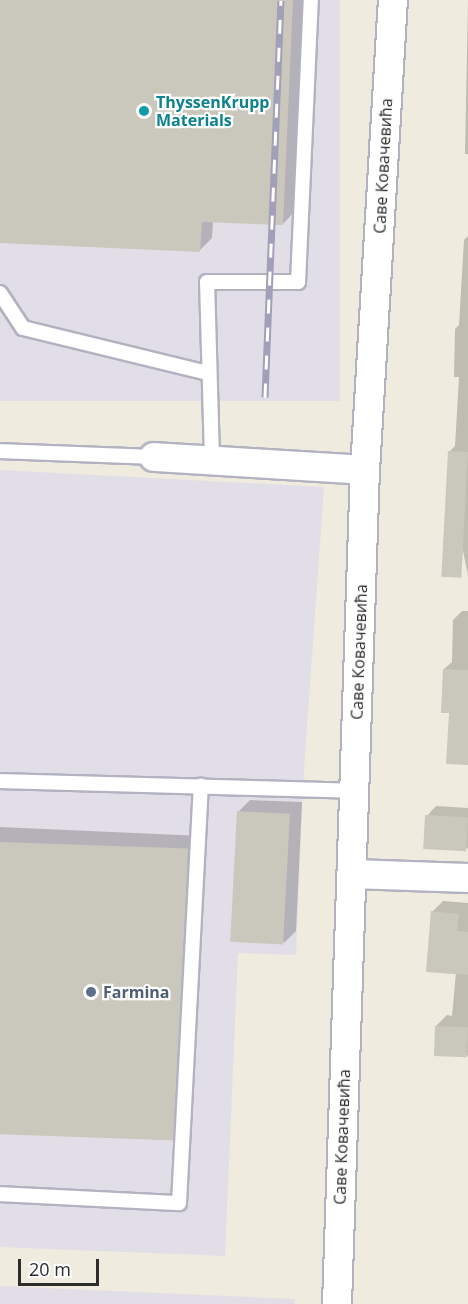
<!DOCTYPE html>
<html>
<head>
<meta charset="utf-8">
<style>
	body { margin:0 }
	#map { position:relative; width:468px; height:1304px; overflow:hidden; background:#efebde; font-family:"Open Sans",sans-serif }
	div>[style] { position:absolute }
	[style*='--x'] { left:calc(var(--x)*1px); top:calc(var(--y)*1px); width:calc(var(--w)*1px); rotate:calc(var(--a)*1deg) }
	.industrial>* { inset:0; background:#e2dee7; transform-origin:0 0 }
	.shadow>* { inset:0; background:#0003 }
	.building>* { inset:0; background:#cac7bd; transform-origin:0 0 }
	.roads { filter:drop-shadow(2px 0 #b2b2c1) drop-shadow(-2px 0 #b2b2c1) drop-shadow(0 2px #b2b2c1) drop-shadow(0 -2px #b2b2c1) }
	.service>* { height:14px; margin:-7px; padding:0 7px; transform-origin:7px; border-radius:7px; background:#fff }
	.minor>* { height:28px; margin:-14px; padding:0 14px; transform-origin:14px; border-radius:14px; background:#fff }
	.rail>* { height:7px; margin-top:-3.5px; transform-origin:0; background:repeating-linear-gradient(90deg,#fff 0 14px,#a1a0b8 0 28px); box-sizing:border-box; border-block:2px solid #a1a0b8 }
	.dots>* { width:16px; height:16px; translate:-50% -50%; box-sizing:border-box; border:3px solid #fff; border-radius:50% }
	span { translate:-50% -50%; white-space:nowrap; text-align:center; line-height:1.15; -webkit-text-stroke:4.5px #fff; paint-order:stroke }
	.culture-label { font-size:16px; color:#0d838f; font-weight:700 }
	.left { translate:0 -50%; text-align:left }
	.street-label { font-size:16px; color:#2c2c2c }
	.service-label { font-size:16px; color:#4e5e75; font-weight:700 }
	.scale { position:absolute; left:18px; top:1259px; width:81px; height:27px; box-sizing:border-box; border:3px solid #2c2c2c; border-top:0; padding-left:8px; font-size:18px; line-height:21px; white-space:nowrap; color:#2c2c2c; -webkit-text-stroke:4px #fff; paint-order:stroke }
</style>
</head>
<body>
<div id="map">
	<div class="industrial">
		<div style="left:0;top:0;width:340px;height:401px"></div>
		<div style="clip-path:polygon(0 470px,324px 487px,304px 768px,296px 955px,238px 953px,225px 1256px,0 1247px)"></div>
		<div style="clip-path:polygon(0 1286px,295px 1299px,295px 1304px,0 1304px)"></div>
	</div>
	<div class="shadow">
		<div style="clip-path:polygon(0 0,304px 0,295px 211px,283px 224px,213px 221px,212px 238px,200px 250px,0 242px)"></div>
		<div style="clip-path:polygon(468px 0,468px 154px,465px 154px)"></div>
		<div style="clip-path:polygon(468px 236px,468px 576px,451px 490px,447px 490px,450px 451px,455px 446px,459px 377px,454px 377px,455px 329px,459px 325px,464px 240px)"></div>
		<div style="clip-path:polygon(462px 611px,468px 611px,468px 764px,450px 712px,444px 669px,452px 662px,453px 620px)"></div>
		<div style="clip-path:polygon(250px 800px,302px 802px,296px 931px,284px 943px,238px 812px)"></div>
		<div style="clip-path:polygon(436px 806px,468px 808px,468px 849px,427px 816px)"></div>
		<div style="clip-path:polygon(0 827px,202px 836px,187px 1126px,173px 1140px,0 1133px)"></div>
		<div style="clip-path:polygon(443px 901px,468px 903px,468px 1056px,436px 1026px,447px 1015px,452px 1016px,456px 972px,432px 912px)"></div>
	</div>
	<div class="building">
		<div style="clip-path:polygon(0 0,293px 0,283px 225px,202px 222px,200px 252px,0 243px)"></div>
		<div style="left:448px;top:451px;width:20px;height:126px;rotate:3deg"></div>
		<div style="clip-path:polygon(443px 669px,468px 670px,468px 765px,446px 764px,449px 713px,441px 713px)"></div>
		<div style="left:237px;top:811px;width:53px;height:131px;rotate:3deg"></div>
		<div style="left:425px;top:815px;width:43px;height:34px;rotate:3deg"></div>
		<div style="left:0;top:842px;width:188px;height:292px;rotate:2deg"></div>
		<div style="clip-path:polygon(431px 911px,459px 914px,457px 931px,468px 932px,468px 975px,426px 972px)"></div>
		<div style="left:435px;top:1026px;width:33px;height:30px;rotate:2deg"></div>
	</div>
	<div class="roads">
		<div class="service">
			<div style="--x:0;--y:293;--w:42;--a:56.7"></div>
			<div style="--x:23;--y:328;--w:189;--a:13.7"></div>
			<div style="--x:0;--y:451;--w:154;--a:2.2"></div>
			<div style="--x:212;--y:459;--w:177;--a:-91.6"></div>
			<div style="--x:207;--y:282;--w:91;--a:0"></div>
			<div style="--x:298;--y:282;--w:282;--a:-87.4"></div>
			<div style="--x:0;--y:781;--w:355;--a:1.6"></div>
			<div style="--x:0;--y:1194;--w:179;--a:2.9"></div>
			<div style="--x:179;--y:1203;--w:418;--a:-87"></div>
		</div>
		<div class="minor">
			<div style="--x:154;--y:457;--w:211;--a:3.5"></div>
			<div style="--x:352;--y:874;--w:116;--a:2"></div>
			<div style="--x:337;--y:1304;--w:834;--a:-88.08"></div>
			<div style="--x:365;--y:470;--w:471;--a:-86.6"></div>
		</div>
	</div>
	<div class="rail">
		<div style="--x:265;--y:397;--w:397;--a:-87.7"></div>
	</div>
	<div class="dots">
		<div style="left:144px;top:111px;background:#0f9aa8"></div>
		<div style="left:91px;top:992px;background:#5c6f8a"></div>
	</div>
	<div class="culture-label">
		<span class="left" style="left:156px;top:111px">ThyssenKrupp<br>Materials</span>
	</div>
	<div class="street-label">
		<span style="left:383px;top:166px;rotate:-87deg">Саве Ковачевића</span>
		<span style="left:359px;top:652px;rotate:-88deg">Саве Ковачевића</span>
		<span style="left:342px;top:1137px;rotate:-88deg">Саве Ковачевића</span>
	</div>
	<div class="service-label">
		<span class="left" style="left:103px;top:992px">Farmina</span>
	</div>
	<div class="scale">20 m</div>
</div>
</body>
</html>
